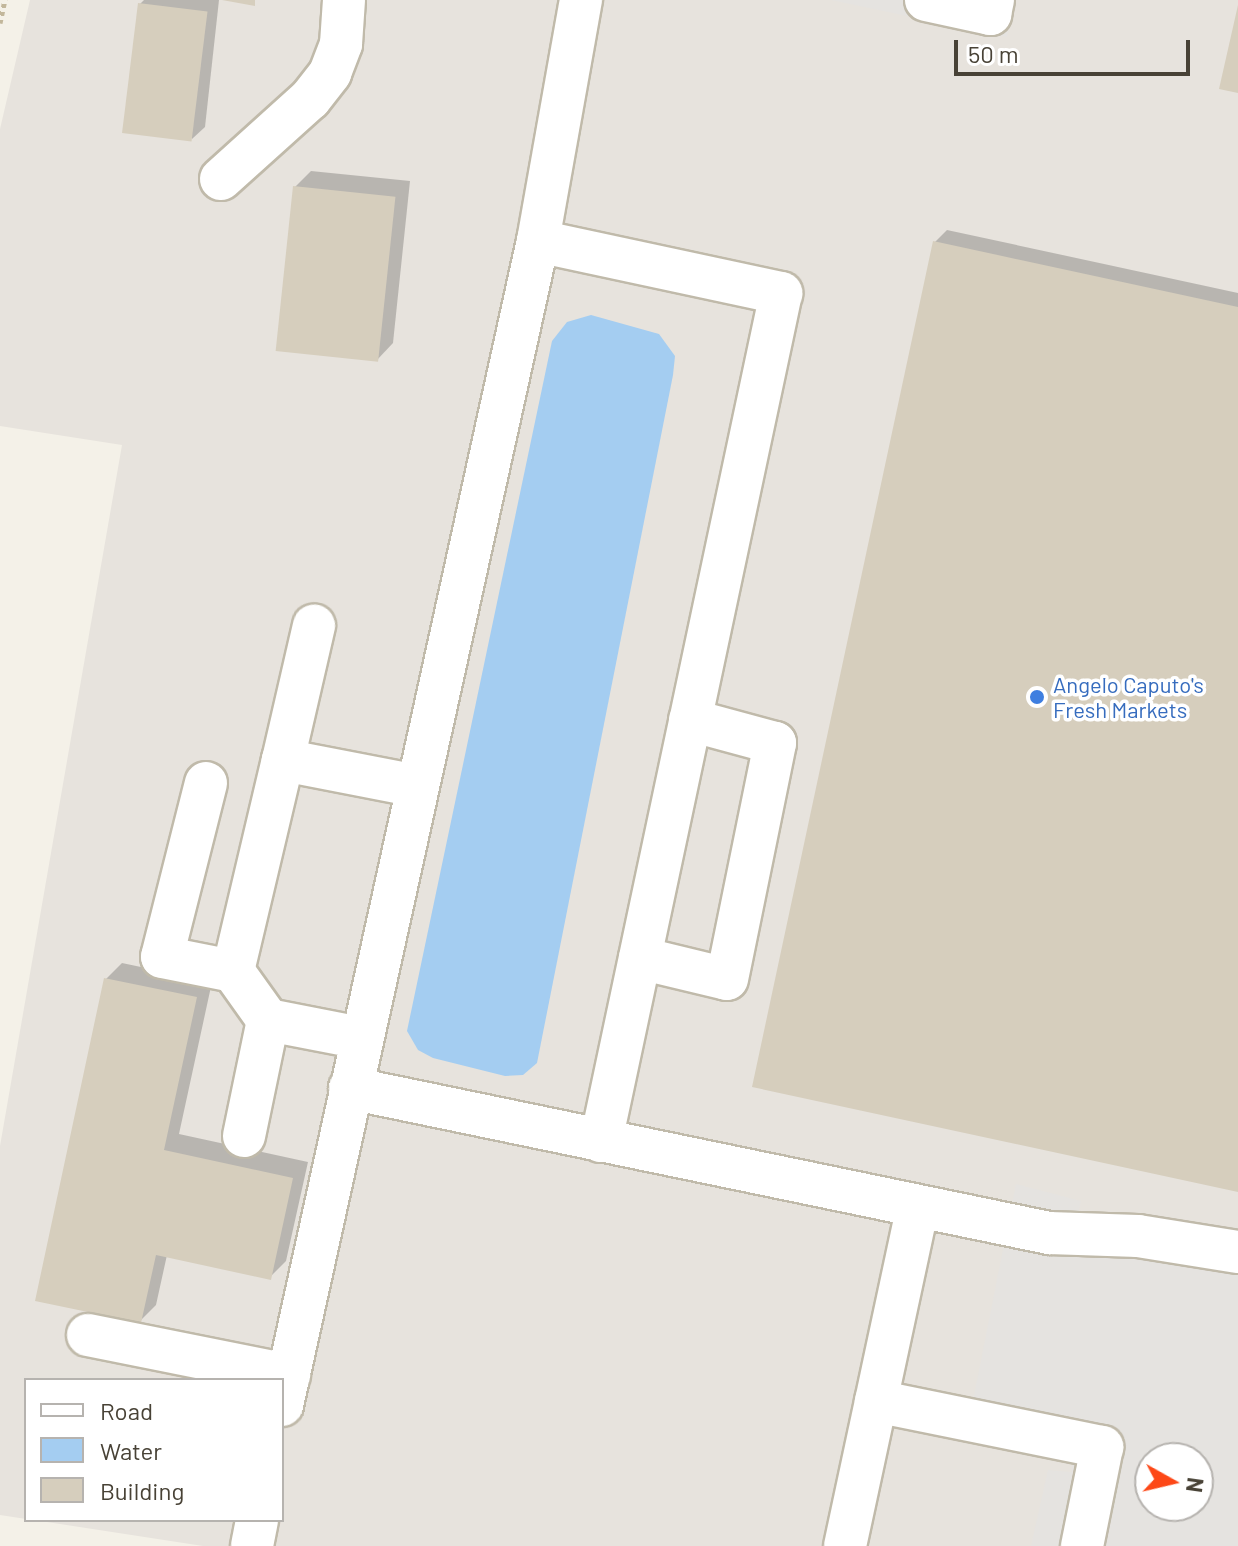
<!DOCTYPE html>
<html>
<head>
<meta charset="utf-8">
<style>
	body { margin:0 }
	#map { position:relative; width:1238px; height:1546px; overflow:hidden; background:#f4f1e8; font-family:Barlow,sans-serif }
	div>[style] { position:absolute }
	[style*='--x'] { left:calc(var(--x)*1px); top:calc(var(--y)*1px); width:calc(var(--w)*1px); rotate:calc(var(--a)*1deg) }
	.industrial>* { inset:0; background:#e7e3dd }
	.parking>* { inset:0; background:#e5e3e0 }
	.water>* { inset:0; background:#a4cdf1 }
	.shadow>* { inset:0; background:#0003 }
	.building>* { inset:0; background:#d6cebd; transform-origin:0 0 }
	.path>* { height:5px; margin-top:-2.5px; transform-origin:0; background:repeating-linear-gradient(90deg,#c2b79b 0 4px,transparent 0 8px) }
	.roads { filter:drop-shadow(2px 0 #c0baaa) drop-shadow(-2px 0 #c0baaa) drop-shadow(0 2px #c0baaa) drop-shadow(0 -2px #c0baaa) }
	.minor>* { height:42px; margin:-21px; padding:0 21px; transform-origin:21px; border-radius:21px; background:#fff }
	.dots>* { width:22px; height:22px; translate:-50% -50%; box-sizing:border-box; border:4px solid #fff; border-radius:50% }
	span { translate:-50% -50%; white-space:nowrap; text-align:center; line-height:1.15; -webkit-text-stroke:7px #fff; paint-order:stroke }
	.shop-label { font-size:22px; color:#366cbe }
	.left { translate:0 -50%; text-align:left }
	.legend { position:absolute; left:24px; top:1378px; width:260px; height:144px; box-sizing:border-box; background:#fff; border:2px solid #b6b3af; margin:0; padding:10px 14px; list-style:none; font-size:24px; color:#484236 }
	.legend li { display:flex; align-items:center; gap:16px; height:40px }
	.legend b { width:40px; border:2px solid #b6b3af }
	.north { position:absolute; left:1134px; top:1442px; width:80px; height:80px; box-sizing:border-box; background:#fff; border:2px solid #b6b3af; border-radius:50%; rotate:98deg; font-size:22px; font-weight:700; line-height:32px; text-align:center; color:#484236 }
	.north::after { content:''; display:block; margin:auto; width:28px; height:36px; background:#fd4817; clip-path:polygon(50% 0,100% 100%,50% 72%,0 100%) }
	.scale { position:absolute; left:954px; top:40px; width:236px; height:36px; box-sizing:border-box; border:4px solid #484236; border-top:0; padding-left:10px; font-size:24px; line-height:28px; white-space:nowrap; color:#484236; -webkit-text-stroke:6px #fff; paint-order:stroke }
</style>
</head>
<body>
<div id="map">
	<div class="industrial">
		<div style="clip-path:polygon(evenodd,30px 0,1238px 0,1238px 1546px,203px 1546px,34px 1520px,282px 1520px,282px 1380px,26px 1380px,26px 1519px,0 1515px,0 1146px,122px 445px,0 426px,0 129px,30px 0,1150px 1458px,1198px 1458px,1198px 1506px,1150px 1506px,1150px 1458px)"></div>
	</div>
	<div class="parking">
		<div style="clip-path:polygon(831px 0,1014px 0,1007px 37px)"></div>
		<div style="clip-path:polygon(evenodd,1016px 1184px,1081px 1201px,1077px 1219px,1238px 1234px,1238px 1546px,1031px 1546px,1048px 1470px,1072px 1472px,1072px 1460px,966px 1436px,1016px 1184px,1150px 1458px,1198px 1458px,1198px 1506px,1150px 1506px,1150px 1458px)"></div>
	</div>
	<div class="water">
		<div style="clip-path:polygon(591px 315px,659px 334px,675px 356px,673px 375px,537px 1063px,523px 1075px,505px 1076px,433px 1058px,418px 1050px,407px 1031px,552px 341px,567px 322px)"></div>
	</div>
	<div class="shadow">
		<div style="clip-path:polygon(144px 0,219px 0,205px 127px,192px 139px,140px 4px)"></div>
		<div style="clip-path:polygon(311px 171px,410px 181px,393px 343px,377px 360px,295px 187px)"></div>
		<div style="clip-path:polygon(947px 230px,1238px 293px,1238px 1189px,935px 242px)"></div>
		<div style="clip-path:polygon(122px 963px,212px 982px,179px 1134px,308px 1162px,286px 1261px,270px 1277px,167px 1255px,156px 1305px,140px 1321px,106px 979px)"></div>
	</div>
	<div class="building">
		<div style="clip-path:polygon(222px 0,255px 0,255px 6px)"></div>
		<div style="left:138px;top:3px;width:70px;height:131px;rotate:7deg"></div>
		<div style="clip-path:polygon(1238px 5px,1238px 93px,1219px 89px)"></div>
		<div style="left:293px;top:186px;width:103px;height:166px;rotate:6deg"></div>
		<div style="clip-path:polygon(933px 241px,1238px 307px,1238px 1192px,752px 1087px)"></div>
		<div style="clip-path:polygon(104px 978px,197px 997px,164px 1150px,293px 1178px,271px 1280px,156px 1255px,141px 1323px,35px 1301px)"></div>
	</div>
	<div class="path">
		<div style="--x:0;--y:23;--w:24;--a:-78"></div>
	</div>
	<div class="roads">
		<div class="minor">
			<div style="--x:926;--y:0;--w:66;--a:12.3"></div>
			<div style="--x:990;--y:14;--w:14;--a:-78"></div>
			<div style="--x:221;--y:179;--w:120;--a:-42"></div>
			<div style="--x:310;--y:99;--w:33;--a:-52"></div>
			<div style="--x:330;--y:73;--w:31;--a:-69"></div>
			<div style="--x:341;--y:44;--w:44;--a:-86.1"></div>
			<div style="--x:538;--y:241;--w:249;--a:12.1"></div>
			<div style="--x:781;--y:293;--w:867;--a:101.98"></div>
			<div style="--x:283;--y:760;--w:138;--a:-77"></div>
			<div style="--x:206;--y:783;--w:179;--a:104.2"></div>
			<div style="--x:162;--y:957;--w:72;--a:11.2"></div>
			<div style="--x:640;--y:958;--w:89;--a:13.6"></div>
			<div style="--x:727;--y:979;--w:241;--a:-78.5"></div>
			<div style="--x:775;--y:743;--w:88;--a:-164.9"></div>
			<div style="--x:361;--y:1038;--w:95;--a:-169"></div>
			<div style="--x:268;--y:1020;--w:60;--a:-125.5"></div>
			<div style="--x:233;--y:971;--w:217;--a:-76.7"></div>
			<div style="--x:283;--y:760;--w:136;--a:11"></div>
			<div style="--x:350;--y:1088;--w:714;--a:11.72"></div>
			<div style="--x:1049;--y:1233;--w:89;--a:1.9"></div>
			<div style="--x:1138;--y:1236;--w:101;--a:9.1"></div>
			<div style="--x:244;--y:1136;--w:118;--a:-78.3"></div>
			<div style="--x:88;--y:1335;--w:205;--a:11.3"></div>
			<div style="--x:876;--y:1401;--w:231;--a:11.5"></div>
			<div style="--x:1102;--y:1447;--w:101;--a:101.4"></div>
			<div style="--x:282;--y:1405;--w:1192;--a:-77.6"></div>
			<div style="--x:538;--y:241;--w:245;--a:-79.9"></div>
			<div style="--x:252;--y:1546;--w:26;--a:-79"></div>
			<div style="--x:845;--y:1546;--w:345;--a:-77.9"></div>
		</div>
	</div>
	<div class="dots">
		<div style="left:1037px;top:697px;background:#3f7fe0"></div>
	</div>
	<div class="shop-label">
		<span class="left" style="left:1053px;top:697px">Angelo Caputo's<br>Fresh Markets</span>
	</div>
	<ul class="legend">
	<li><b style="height:10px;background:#fff"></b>Road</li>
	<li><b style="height:22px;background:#a4cdf1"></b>Water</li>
	<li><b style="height:22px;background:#d6cebd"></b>Building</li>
	</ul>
	<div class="north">N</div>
	<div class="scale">50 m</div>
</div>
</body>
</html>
